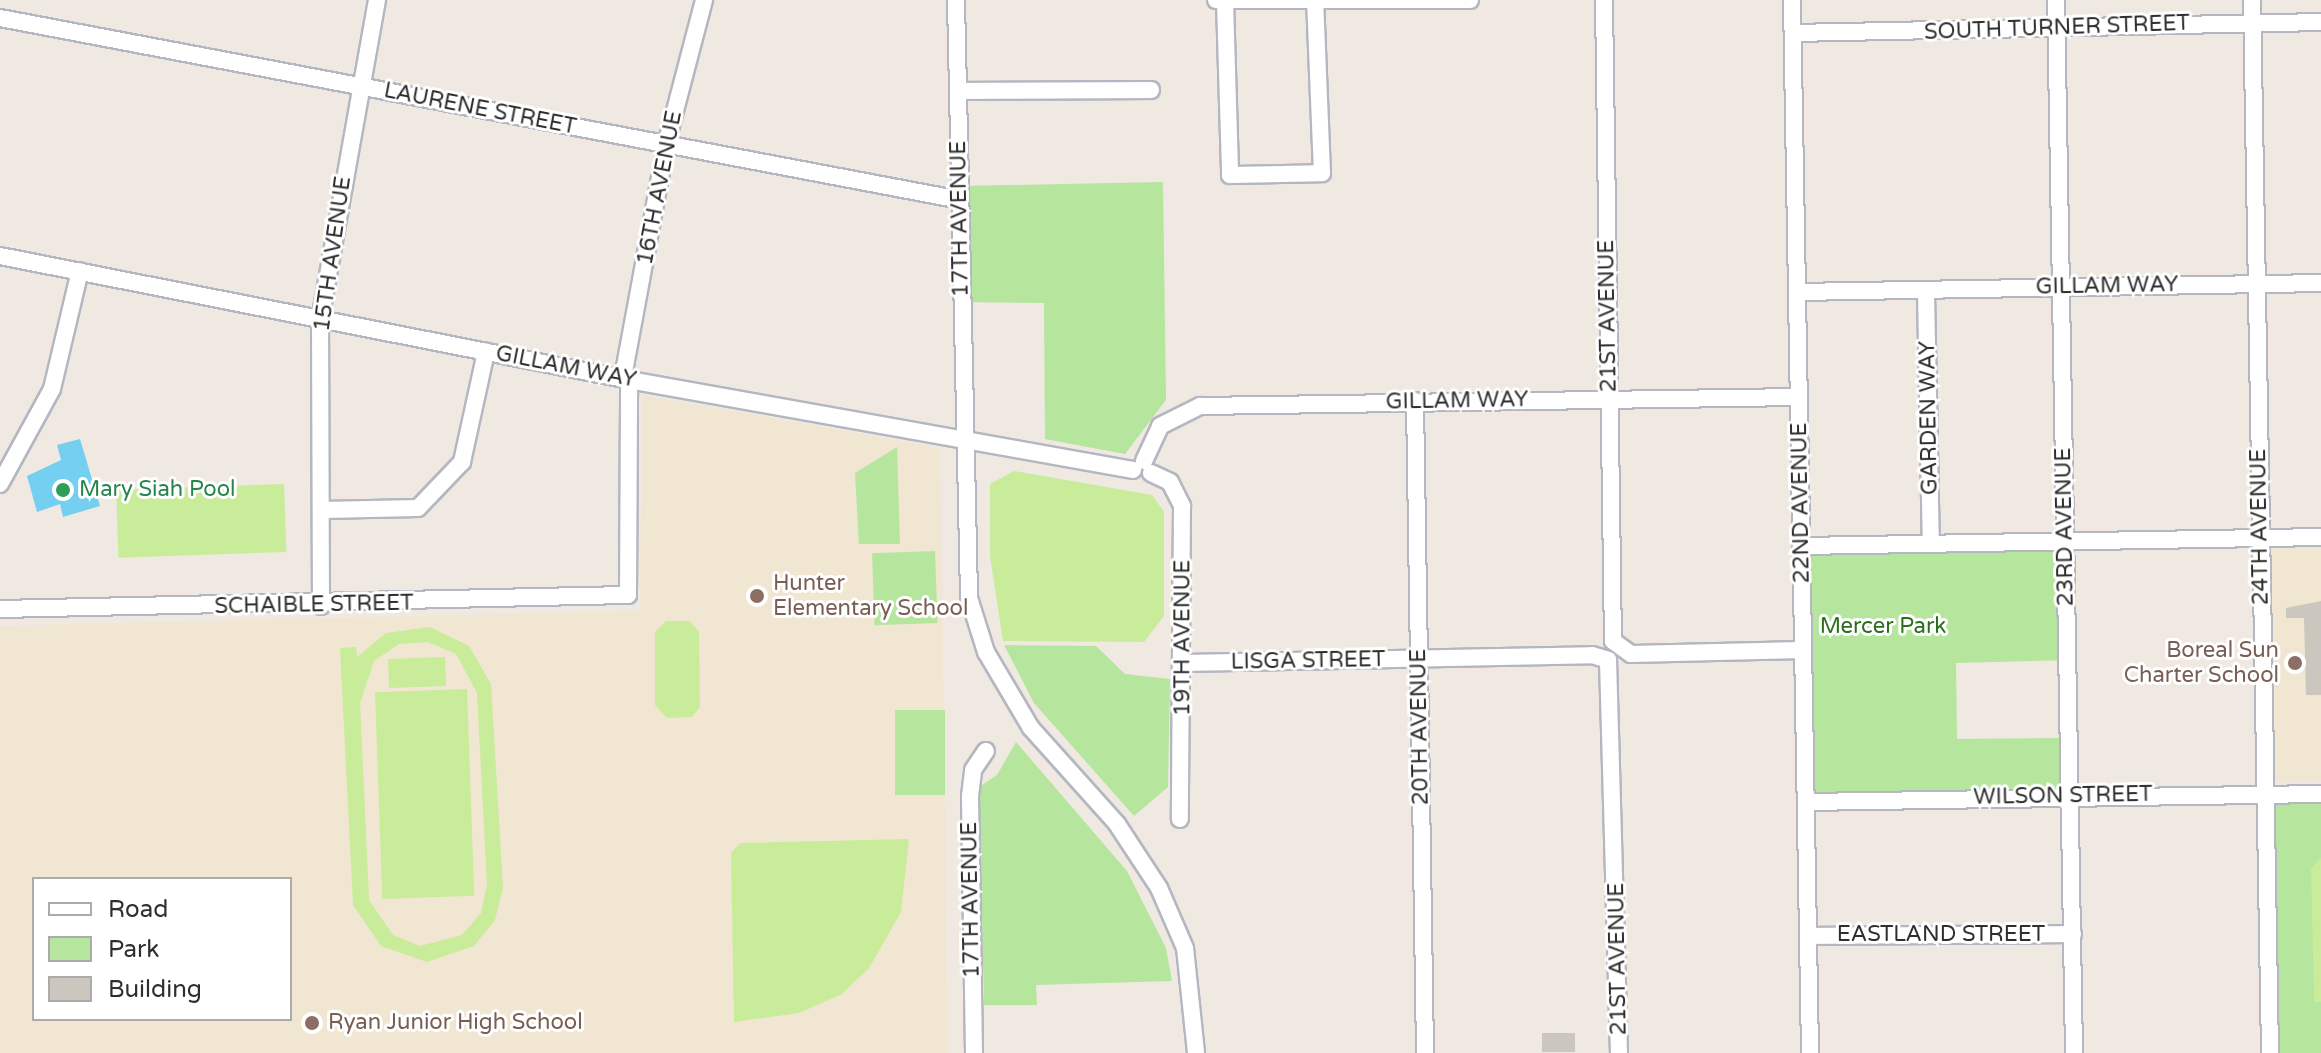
<!DOCTYPE html>
<html>
<head>
<meta charset="utf-8">
<style>
	body { margin:0 }
	#map { position:relative; width:2321px; height:1053px; overflow:hidden; background:#efe9e1; font-family:"Varela Round",sans-serif }
	div>[style] { position:absolute }
	[style*='--x'] { left:calc(var(--x)*1px); top:calc(var(--y)*1px); width:calc(var(--w)*1px); rotate:calc(var(--a)*1deg) }
	.education>* { inset:0; background:#f0e6d1; transform-origin:0 0 }
	.green>* { inset:0; background:#b6e59e; transform-origin:0 0 }
	.pitch>* { inset:0; background:#c9ec9a; transform-origin:0 0 }
	.water>* { inset:0; background:#75cff0 }
	.building>* { inset:0; background:#cbc7bf; transform-origin:0 0 }
	.roads { filter:drop-shadow(2px 0 #b4b7c1) drop-shadow(-2px 0 #b4b7c1) drop-shadow(0 2px #b4b7c1) drop-shadow(0 -2px #b4b7c1) }
	.minor>* { height:16px; margin:-8px; padding:0 8px; transform-origin:8px; border-radius:8px; background:#fff }
	.dots>* { width:22px; height:22px; translate:-50% -50%; box-sizing:border-box; border:4px solid #fff; border-radius:50% }
	span { translate:-50% -50%; white-space:nowrap; text-align:center; line-height:1.15; -webkit-text-stroke:6px #fff; paint-order:stroke }
	.street-label { font-size:22px; color:#2e2e2e }
	.leisure-label { font-size:22px; color:#27864d }
	.left { translate:0 -50%; text-align:left }
	.education-label { font-size:22px; color:#785e54 }
	.right { translate:-100% -50%; text-align:right }
	.park-label { font-size:22px; color:#2c6e1b }
	.legend { position:absolute; left:32px; top:877px; width:260px; height:144px; box-sizing:border-box; background:#fff; border:2px solid #ababab; margin:0; padding:10px 14px; list-style:none; font-size:24px; color:#2e2e2e }
	.legend li { display:flex; align-items:center; gap:16px; height:40px }
	.legend b { width:40px; border:2px solid #ababab }
</style>
</head>
<body>
<div id="map">
	<div class="education">
		<div style="clip-path:polygon(evenodd,642px 395px,940px 448px,948px 1053px,0 1053px,0 626px,640px 611px,642px 395px,34px 879px,290px 879px,290px 1019px,34px 1019px,34px 879px)"></div>
		<div style="left:2321px;top:544px;width:237px;height:53px;rotate:90deg"></div>
	</div>
	<div class="green">
		<div style="clip-path:polygon(1163px 182px,1166px 400px,1125px 454px,1045px 439px,1044px 303px,961px 302px,960px 186px)"></div>
		<div style="clip-path:polygon(897px 447px,900px 544px,859px 544px,855px 473px)"></div>
		<div style="clip-path:polygon(2065px 541px,2068px 660px,1956px 663px,1957px 739px,2069px 738px,2069px 795px,1806px 802px,1802px 546px)"></div>
		<div style="left:935px;top:551px;width:72px;height:63px;rotate:88deg"></div>
		<div style="clip-path:polygon(1004px 645px,1096px 646px,1125px 674px,1170px 679px,1168px 787px,1134px 816px,1034px 703px)"></div>
		<div style="left:895px;top:710px;width:50px;height:85px"></div>
		<div style="clip-path:polygon(1016px 742px,1127px 871px,1166px 948px,1172px 981px,1036px 985px,1037px 1005px,984px 1005px,979px 787px,997px 775px)"></div>
		<div style="left:2321px;top:794px;width:259px;height:56px;rotate:90deg"></div>
	</div>
	<div class="pitch">
		<div style="clip-path:polygon(1014px 471px,1152px 495px,1164px 512px,1164px 616px,1144px 642px,1003px 641px,990px 556px,990px 484px)"></div>
		<div style="left:284px;top:484px;width:68px;height:168px;rotate:88deg"></div>
		<div style="clip-path:polygon(666px 621px,690px 621px,699px 632px,700px 707px,692px 717px,667px 718px,655px 705px,655px 632px)"></div>
		<div style="clip-path:polygon(evenodd,430px 627px,469px 646px,491px 684px,503px 888px,495px 920px,474px 946px,427px 962px,381px 946px,353px 905px,340px 648px,356px 647px,357px 657px,386px 633px,430px 627px,428px 642px,456px 654px,477px 693px,487px 885px,481px 913px,462px 935px,420px 946px,393px 935px,369px 900px,360px 703px,374px 661px,399px 644px,428px 642px)"></div>
		<div style="left:445px;top:657px;width:29px;height:57px;rotate:88deg"></div>
		<div style="left:467px;top:689px;width:207px;height:92px;rotate:88deg"></div>
		<div style="clip-path:polygon(909px 839px,901px 912px,869px 968px,842px 994px,799px 1013px,734px 1022px,731px 853px,740px 843px)"></div>
		<div style="clip-path:polygon(2321px 858px,2321px 1002px,2314px 1002px,2311px 868px)"></div>
	</div>
	<div class="water">
		<div style="clip-path:polygon(80px 439px,100px 506px,63px 517px,60px 504px,37px 512px,27px 476px,61px 460px,57px 445px)"></div>
	</div>
	<div class="building">
		<div style="clip-path:polygon(2321px 601px,2321px 695px,2306px 695px,2304px 618px,2286px 618px,2286px 608px)"></div>
		<div style="left:1575px;top:1033px;width:19px;height:33px;rotate:90deg"></div>
	</div>
	<div class="roads">
		<div class="minor">
			<div style="--x:956;--y:0;--w:598;--a:88.75"></div>
			<div style="--x:969;--y:598;--w:57;--a:72.5"></div>
			<div style="--x:986;--y:652;--w:88;--a:59.4"></div>
			<div style="--x:1031;--y:728;--w:129;--a:48.1"></div>
			<div style="--x:1117;--y:824;--w:77;--a:56.7"></div>
			<div style="--x:1159;--y:888;--w:65;--a:66.6"></div>
			<div style="--x:1185;--y:948;--w:106;--a:84"></div>
			<div style="--x:1216;--y:0;--w:254;--a:0"></div>
			<div style="--x:1604;--y:0;--w:641;--a:89.2"></div>
			<div style="--x:1613;--y:641;--w:22;--a:36"></div>
			<div style="--x:1631;--y:654;--w:172;--a:-1.3"></div>
			<div style="--x:1792;--y:0;--w:1053;--a:89.02"></div>
			<div style="--x:2056;--y:0;--w:1053;--a:89.02"></div>
			<div style="--x:2252;--y:0;--w:1053;--a:89.02"></div>
			<div style="--x:1225;--y:2;--w:173;--a:88.3"></div>
			<div style="--x:1230;--y:175;--w:92;--a:-1.2"></div>
			<div style="--x:1322;--y:173;--w:172;--a:-92.3"></div>
			<div style="--x:0;--y:18;--w:977;--a:10.73"></div>
			<div style="--x:1793;--y:33;--w:528;--a:-1.19"></div>
			<div style="--x:958;--y:91;--w:193;--a:-0.3"></div>
			<div style="--x:0;--y:256;--w:641;--a:11.15"></div>
			<div style="--x:629;--y:380;--w:512;--a:10.12"></div>
			<div style="--x:1797;--y:292;--w:524;--a:-0.98"></div>
			<div style="--x:1926;--y:292;--w:252;--a:88.9"></div>
			<div style="--x:623;--y:377;--w:236;--a:-79.5"></div>
			<div style="--x:666;--y:145;--w:150;--a:-75.3"></div>
			<div style="--x:1415;--y:401;--w:652;--a:89.12"></div>
			<div style="--x:1144;--y:461;--w:38;--a:-65"></div>
			<div style="--x:1160;--y:426;--w:45;--a:-26.6"></div>
			<div style="--x:1200;--y:406;--w:599;--a:-0.86"></div>
			<div style="--x:1151;--y:473;--w:21;--a:25"></div>
			<div style="--x:1170;--y:482;--w:27;--a:63"></div>
			<div style="--x:1182;--y:506;--w:313;--a:90.4"></div>
			<div style="--x:0;--y:484;--w:108;--a:-61.3"></div>
			<div style="--x:52;--y:389;--w:121;--a:-76.7"></div>
			<div style="--x:322;--y:510;--w:96;--a:-1.2"></div>
			<div style="--x:418;--y:508;--w:64;--a:-46.3"></div>
			<div style="--x:462;--y:462;--w:113;--a:-77.7"></div>
			<div style="--x:1802;--y:546;--w:519;--a:-0.99"></div>
			<div style="--x:321;--y:606;--w:286;--a:-90.2"></div>
			<div style="--x:320;--y:320;--w:325;--a:-79.9"></div>
			<div style="--x:0;--y:609;--w:628;--a:-1.28"></div>
			<div style="--x:628;--y:595;--w:215;--a:-89.7"></div>
			<div style="--x:1184;--y:663;--w:408;--a:-1.1"></div>
			<div style="--x:1592;--y:655;--w:17;--a:17"></div>
			<div style="--x:1608;--y:660;--w:393;--a:88.4"></div>
			<div style="--x:1806;--y:802;--w:515;--a:-0.89"></div>
			<div style="--x:1808;--y:936;--w:265;--a:-0.4"></div>
			<div style="--x:974;--y:1053;--w:257;--a:-90.9"></div>
			<div style="--x:970;--y:796;--w:26;--a:-83"></div>
			<div style="--x:973;--y:770;--w:23;--a:-56"></div>
		</div>
	</div>
	<div class="dots">
		<div style="left:63px;top:490px;background:#2e9e5b"></div>
		<div style="left:757px;top:596px;background:#8d6e63"></div>
		<div style="left:2295px;top:663px;background:#8d6e63"></div>
		<div style="left:312px;top:1023px;background:#8d6e63"></div>
	</div>
	<div class="street-label">
		<span style="left:2057px;top:28px;rotate:-2deg">SOUTH TURNER STREET</span>
		<span style="left:480px;top:109px;rotate:11deg">LAURENE STREET</span>
		<span style="left:660px;top:188px;rotate:-79deg">16TH AVENUE</span>
		<span style="left:960px;top:219px;rotate:-91deg">17TH AVENUE</span>
		<span style="left:333px;top:254px;rotate:-82deg">15TH AVENUE</span>
		<span style="left:2107px;top:286px;rotate:-1deg">GILLAM WAY</span>
		<span style="left:1608px;top:316px;rotate:-91deg">21ST AVENUE</span>
		<span style="left:566px;top:367px;rotate:11deg">GILLAM WAY</span>
		<span style="left:1457px;top:401px;rotate:-1deg">GILLAM WAY</span>
		<span style="left:1929px;top:418px;rotate:-91deg">GARDEN WAY</span>
		<span style="left:1801px;top:503px;rotate:-91deg">22ND AVENUE</span>
		<span style="left:2065px;top:527px;rotate:-91deg">23RD AVENUE</span>
		<span style="left:2260px;top:527px;rotate:-91deg">24TH AVENUE</span>
		<span style="left:314px;top:605px;rotate:-1deg">SCHAIBLE STREET</span>
		<span style="left:1183px;top:638px;rotate:-90deg">19TH AVENUE</span>
		<span style="left:1308px;top:661px;rotate:-1deg">LISGA STREET</span>
		<span style="left:1420px;top:727px;rotate:-91deg">20TH AVENUE</span>
		<span style="left:2063px;top:796px;rotate:-1deg">WILSON STREET</span>
		<span style="left:971px;top:900px;rotate:-91deg">17TH AVENUE</span>
		<span style="left:1941px;top:935px">EASTLAND STREET</span>
		<span style="left:1618px;top:959px;rotate:-91deg">21ST AVENUE</span>
	</div>
	<div class="leisure-label">
		<span class="left" style="left:79px;top:490px">Mary Siah Pool</span>
	</div>
	<div class="education-label">
		<span class="left" style="left:773px;top:596px">Hunter<br>Elementary School</span>
		<span class="right" style="left:2279px;top:663px">Boreal Sun<br>Charter School</span>
		<span class="left" style="left:328px;top:1023px">Ryan Junior High School</span>
	</div>
	<div class="park-label">
		<span style="left:1883px;top:627px">Mercer Park</span>
	</div>
	<ul class="legend">
	<li><b style="height:10px;background:#fff"></b>Road</li>
	<li><b style="height:22px;background:#b6e59e"></b>Park</li>
	<li><b style="height:22px;background:#cbc7bf"></b>Building</li>
	</ul>
</div>
</body>
</html>
